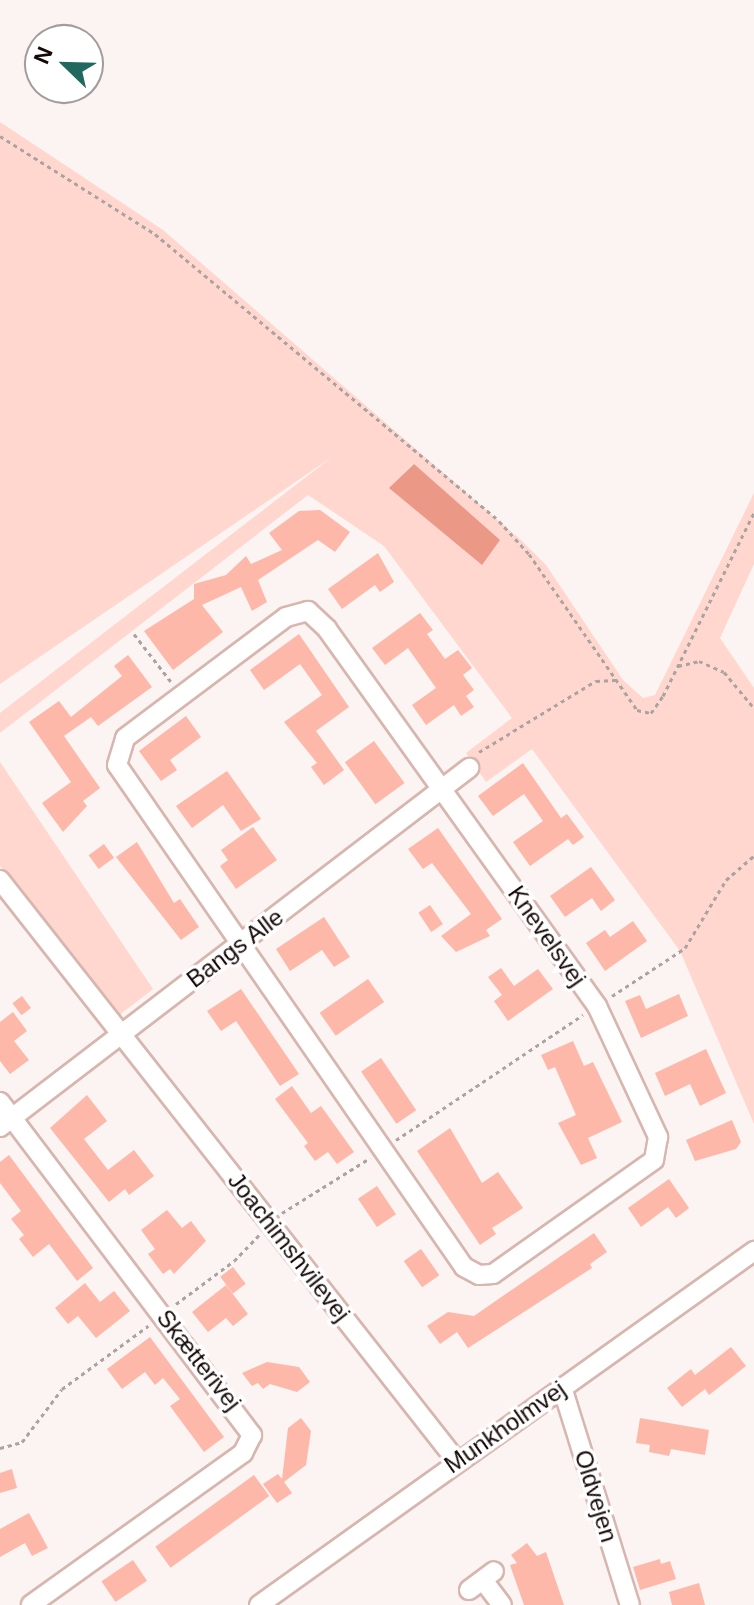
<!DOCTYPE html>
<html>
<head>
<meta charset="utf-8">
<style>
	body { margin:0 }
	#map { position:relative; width:754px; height:1605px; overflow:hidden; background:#fbf4f2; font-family:Arial,sans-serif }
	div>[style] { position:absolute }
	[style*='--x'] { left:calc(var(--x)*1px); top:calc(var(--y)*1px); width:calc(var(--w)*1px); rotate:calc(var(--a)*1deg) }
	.green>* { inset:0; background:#ffd7ce }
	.forest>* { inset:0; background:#ec9887 }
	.building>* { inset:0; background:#feb8a9; transform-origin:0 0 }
	.path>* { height:3px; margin-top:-1.5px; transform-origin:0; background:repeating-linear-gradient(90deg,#aba3a1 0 4px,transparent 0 8px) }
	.roads { filter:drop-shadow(2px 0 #d7b6af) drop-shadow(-2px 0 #d7b6af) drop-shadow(0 2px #d7b6af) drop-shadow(0 -2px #d7b6af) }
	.minor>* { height:18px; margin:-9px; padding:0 9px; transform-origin:9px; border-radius:9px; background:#fff }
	span { translate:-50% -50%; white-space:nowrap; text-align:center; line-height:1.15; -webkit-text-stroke:7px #fff; paint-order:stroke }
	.street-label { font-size:24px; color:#140907 }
	.north { position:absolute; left:24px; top:24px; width:80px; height:80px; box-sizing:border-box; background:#fff; border:2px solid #a19d9c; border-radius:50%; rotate:293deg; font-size:22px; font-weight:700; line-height:32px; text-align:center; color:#140907 }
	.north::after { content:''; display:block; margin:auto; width:28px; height:36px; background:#21695f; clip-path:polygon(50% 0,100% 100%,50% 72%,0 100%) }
</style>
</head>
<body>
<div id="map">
	<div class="green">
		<div style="clip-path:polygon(evenodd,0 122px,163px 230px,522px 541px,546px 565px,623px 680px,643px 698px,655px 695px,754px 493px,754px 564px,720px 638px,754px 688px,754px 1124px,680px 951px,532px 749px,486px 782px,466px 753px,512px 718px,384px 546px,308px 495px,0 733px,0 713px,332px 457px,0 684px,0 122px,413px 464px,482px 565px,390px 488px,413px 464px)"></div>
		<div style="clip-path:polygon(0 762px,153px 989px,118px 1016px,0 866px)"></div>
	</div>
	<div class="forest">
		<div style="clip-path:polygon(414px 464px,500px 540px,482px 565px,389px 488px)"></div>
	</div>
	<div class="building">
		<div style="clip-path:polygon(320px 510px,350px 532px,335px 552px,318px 540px,258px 580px,267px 602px,252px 611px,241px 587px,202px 605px,223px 632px,173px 670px,144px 631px,194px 599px,194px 584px,226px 575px,246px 556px,251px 564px,282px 550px,269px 533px,299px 511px)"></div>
		<div style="clip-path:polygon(378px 553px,394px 582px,380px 592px,375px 585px,342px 609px,328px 589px)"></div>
		<div style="clip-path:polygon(420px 613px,433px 630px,427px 634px,445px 659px,458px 650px,472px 668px,463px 675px,474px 690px,466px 696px,474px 707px,461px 716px,454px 705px,426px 725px,412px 705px,436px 688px,408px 648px,385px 665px,372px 648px)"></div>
		<div style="clip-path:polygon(299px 634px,349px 707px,316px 731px,344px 770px,324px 785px,311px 767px,317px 763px,284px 722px,322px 695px,300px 664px,264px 690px,250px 670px)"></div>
		<div style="clip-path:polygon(128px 655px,152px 687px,98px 726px,91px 717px,64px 736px,100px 788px,83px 801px,87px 806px,63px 832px,42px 803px,71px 782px,29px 722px,59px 701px,71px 717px,122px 676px,114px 666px)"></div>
		<div style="clip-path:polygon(186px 716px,201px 737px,170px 760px,177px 770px,161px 781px,139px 751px)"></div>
		<div style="left:374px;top:741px;width:52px;height:36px;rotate:54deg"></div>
		<div style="clip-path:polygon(523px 763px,561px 818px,567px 814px,584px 837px,573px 845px,568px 839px,530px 866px,513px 842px,543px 821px,524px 794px,493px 816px,478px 796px)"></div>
		<div style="clip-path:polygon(227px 771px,261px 819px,241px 831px,223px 805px,192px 828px,176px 806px)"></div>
		<div style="clip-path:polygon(253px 827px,277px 860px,236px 889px,220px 866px,228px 860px,221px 850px)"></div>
		<div style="clip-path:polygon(438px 828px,502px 919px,486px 930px,490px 936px,456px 952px,441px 936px,471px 914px,432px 863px,423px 869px,408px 849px)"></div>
		<div style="clip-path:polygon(137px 842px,174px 903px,180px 899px,199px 927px,181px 940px,116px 857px)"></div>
		<div style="left:104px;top:844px;width:17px;height:19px;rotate:54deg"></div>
		<div style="clip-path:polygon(591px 867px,615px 900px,601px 911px,592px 898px,565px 917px,550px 896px)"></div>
		<div style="left:430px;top:905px;width:23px;height:14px;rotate:56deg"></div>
		<div style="clip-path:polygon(324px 917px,350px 957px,334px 967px,322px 950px,290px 971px,276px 949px)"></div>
		<div style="clip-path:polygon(633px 921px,647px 941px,605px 971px,586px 943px,605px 930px,610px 937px)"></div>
		<div style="clip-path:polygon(501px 968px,514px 986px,538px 969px,553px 989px,508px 1021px,494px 1001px,502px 995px,488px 977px)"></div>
		<div style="left:368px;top:979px;width:28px;height:59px;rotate:55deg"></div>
		<div style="clip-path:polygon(241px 989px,299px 1074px,280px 1086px,236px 1021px,221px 1031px,207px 1011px)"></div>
		<div style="clip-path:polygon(679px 994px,688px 1016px,641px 1038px,625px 1001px,640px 995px,646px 1009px)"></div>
		<div style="left:22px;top:996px;width:15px;height:12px;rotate:53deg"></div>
		<div style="clip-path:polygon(13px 1012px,27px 1031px,14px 1041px,29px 1060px,10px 1074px,0 1061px,0 1022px)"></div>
		<div style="clip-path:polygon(573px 1041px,584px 1066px,593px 1062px,622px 1122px,588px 1138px,597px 1158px,581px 1165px,558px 1123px,576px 1115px,555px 1067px,548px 1070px,541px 1055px)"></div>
		<div style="clip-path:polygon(706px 1049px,726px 1093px,700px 1106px,690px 1084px,665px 1096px,655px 1073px)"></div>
		<div style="left:381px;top:1058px;width:63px;height:24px;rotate:56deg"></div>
		<div style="clip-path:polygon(292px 1086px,311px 1113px,321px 1106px,354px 1152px,337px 1164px,328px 1152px,315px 1161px,304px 1146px,308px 1143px,275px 1099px)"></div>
		<div style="clip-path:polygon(87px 1095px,107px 1121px,84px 1139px,108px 1170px,134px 1150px,154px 1176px,129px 1195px,125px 1189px,109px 1202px,50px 1128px)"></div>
		<div style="clip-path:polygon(732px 1120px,741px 1142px,736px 1149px,695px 1161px,686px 1140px)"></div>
		<div style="clip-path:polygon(450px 1128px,482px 1183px,498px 1172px,523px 1208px,492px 1228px,496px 1234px,480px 1245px,417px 1151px)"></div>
		<div style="clip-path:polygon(9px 1155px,93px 1268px,77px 1281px,49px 1244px,33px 1257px,19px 1239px,24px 1235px,11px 1219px,21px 1211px,0 1183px,0 1162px)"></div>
		<div style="clip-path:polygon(669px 1179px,689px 1208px,676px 1218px,668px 1207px,641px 1227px,628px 1208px)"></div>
		<div style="left:377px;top:1186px;width:34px;height:23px;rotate:56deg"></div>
		<div style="clip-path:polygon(167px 1210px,182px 1228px,191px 1221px,206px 1241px,174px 1274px,170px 1269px,163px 1274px,148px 1254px,155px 1249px,141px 1230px)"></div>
		<div style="clip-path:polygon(594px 1233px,607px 1252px,590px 1264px,592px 1268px,468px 1348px,457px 1332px,440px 1344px,427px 1326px,448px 1312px,474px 1316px)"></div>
		<div style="left:421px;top:1249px;width:32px;height:21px;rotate:55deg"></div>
		<div style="left:233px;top:1267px;width:21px;height:16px;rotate:53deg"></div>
		<div style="clip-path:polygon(85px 1283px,100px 1302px,114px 1291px,130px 1311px,96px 1338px,78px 1316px,68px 1324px,55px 1308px)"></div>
		<div style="clip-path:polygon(226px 1285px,248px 1314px,233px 1326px,226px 1318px,208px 1332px,192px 1312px)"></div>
		<div style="clip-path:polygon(150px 1337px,224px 1437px,204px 1452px,170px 1406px,180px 1399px,163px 1378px,155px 1385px,145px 1372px,122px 1389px,107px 1369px)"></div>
		<div style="clip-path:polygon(731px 1347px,746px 1366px,709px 1395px,705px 1389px,682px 1407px,667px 1388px,691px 1369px,695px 1375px)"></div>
		<div style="clip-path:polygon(267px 1362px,299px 1367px,310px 1382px,297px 1392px,270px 1384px,263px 1389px,258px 1383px,252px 1386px,242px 1373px)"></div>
		<div style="clip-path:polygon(301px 1418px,311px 1431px,306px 1465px,284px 1482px,292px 1493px,277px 1503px,263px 1484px,278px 1474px,282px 1479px,288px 1428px)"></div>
		<div style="clip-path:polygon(640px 1418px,709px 1430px,705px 1455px,671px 1449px,669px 1456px,649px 1452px,650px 1445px,636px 1443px)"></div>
		<div style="clip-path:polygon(12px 1469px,17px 1488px,0 1493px,0 1473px)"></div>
		<div style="left:254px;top:1475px;width:26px;height:122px;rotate:54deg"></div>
		<div style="clip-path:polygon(29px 1513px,48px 1548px,32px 1556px,25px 1543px,0 1557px,0 1529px)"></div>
		<div style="clip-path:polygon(527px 1543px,537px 1556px,546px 1552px,564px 1605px,524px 1605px,510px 1565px,517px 1563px,511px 1555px)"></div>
		<div style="clip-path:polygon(660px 1559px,661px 1564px,670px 1561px,676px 1579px,640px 1590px,633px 1567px)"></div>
		<div style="left:133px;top:1560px;width:25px;height:38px;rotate:56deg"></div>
		<div style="clip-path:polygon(699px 1583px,705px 1605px,672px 1605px,669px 1592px)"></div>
	</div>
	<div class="path">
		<div style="--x:0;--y:136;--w:183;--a:32.3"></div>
		<div style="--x:155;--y:234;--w:448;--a:39.8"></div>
		<div style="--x:499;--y:521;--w:45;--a:47.7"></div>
		<div style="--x:529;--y:554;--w:190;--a:55.3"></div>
		<div style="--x:637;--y:710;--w:14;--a:12"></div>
		<div style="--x:651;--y:713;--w:21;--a:-55"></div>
		<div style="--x:663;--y:696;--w:204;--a:-63.6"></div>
		<div style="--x:134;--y:634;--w:62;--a:52.2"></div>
		<div style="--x:678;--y:666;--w:22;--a:-13"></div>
		<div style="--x:699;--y:661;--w:27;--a:24"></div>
		<div style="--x:724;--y:672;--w:47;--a:50.2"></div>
		<div style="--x:479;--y:752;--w:137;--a:-31.3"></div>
		<div style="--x:596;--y:681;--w:19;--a:-3"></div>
		<div style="--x:612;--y:996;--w:87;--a:-33.3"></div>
		<div style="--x:685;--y:948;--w:79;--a:-58.9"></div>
		<div style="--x:726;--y:880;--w:37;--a:-41"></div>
		<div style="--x:396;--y:1140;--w:225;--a:-33.8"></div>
		<div style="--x:282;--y:1213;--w:104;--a:-32"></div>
		<div style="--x:176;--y:1304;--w:72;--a:-36.6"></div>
		<div style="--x:234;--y:1261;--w:36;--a:-46"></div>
		<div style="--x:0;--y:1448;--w:23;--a:-15"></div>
		<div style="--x:22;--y:1442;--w:66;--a:-53"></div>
		<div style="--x:62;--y:1389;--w:107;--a:-36.2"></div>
	</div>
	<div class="roads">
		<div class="minor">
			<div style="--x:308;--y:611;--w:26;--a:43"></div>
			<div style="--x:327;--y:629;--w:464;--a:54.4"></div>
			<div style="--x:597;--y:1006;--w:145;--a:65"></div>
			<div style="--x:658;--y:1137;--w:23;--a:100"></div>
			<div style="--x:654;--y:1160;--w:197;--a:144.7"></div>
			<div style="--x:493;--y:1274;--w:14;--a:176"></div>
			<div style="--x:479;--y:1275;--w:17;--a:-152"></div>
			<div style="--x:464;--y:1267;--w:610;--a:-124.65"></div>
			<div style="--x:117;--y:765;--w:28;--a:-73"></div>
			<div style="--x:125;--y:738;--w:201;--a:-36.9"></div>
			<div style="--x:286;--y:617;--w:23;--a:-15"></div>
			<div style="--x:0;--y:880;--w:738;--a:51.83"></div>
			<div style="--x:0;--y:1102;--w:418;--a:52.9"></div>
			<div style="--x:252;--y:1435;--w:20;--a:117"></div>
			<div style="--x:243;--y:1453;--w:261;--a:144.4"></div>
			<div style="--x:0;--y:1127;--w:591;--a:-37.43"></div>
			<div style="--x:562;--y:1387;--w:228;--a:72.7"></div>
			<div style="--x:483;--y:1580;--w:31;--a:53"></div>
			<div style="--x:469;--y:1590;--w:31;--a:-37"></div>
			<div style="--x:259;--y:1605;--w:609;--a:-35.57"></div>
		</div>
	</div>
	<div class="street-label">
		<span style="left:547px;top:936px;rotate:55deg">Knevelsvej</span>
		<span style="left:235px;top:948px;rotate:-37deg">Bangs Alle</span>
		<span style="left:289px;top:1247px;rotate:52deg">Joachimshvilevej</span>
		<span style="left:199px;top:1360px;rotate:52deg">Skætterivej</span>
		<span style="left:505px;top:1427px;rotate:-35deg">Munkholmvej</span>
		<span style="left:596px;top:1496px;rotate:73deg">Oldvejen</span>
	</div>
	<div class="north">N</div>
</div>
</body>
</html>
